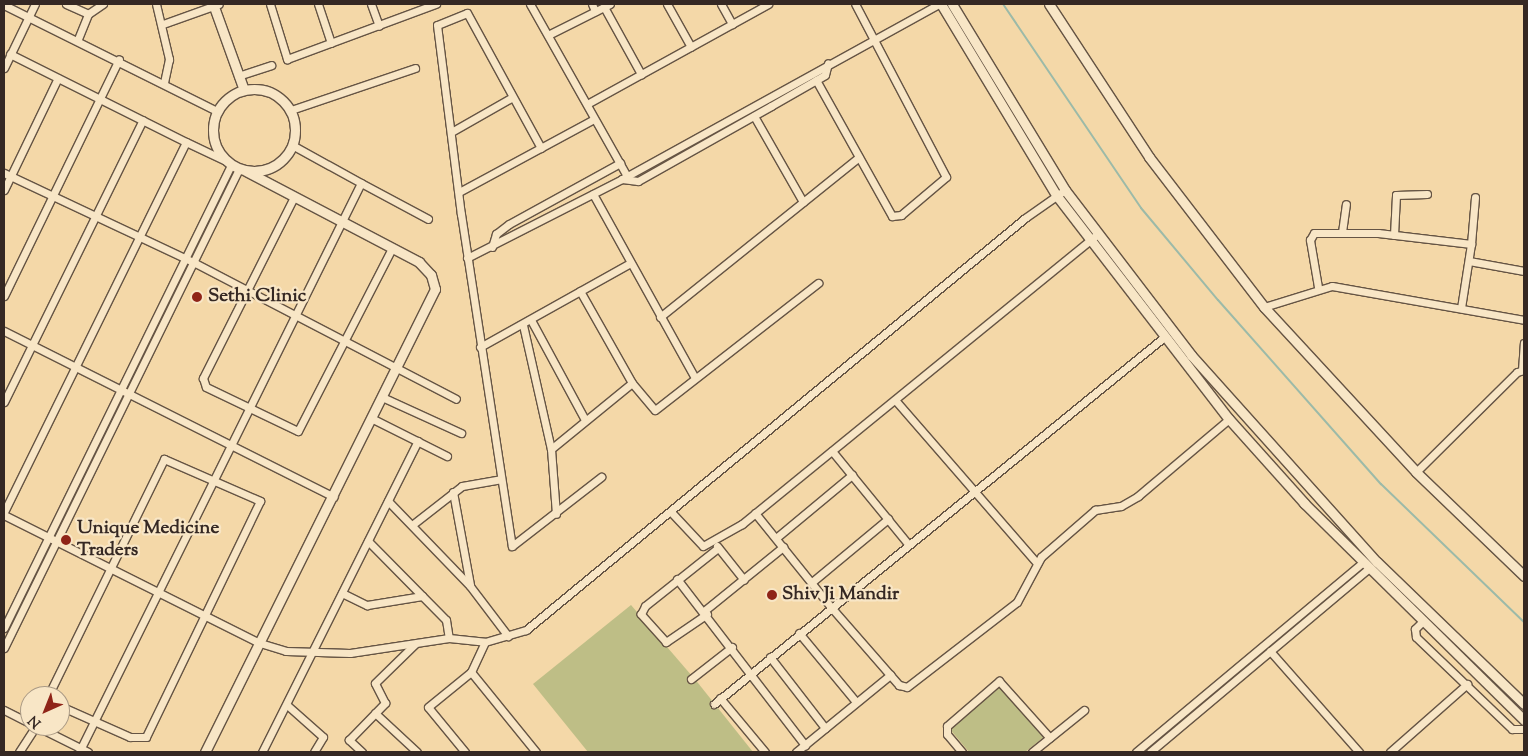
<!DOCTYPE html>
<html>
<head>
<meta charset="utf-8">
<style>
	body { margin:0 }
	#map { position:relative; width:1528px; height:756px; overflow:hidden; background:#f4d8a8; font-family:"Sorts Mill Goudy",serif }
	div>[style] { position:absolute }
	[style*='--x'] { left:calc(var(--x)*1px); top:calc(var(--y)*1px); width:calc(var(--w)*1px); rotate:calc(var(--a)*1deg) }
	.green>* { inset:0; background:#bebe86 }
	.stream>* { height:2px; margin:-1px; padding:0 1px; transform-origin:1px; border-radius:1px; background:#9cbaa8 }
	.roads { filter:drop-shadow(1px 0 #655444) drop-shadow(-1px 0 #655444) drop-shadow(0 1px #655444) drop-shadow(0 -1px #655444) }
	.street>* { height:7px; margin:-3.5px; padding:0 3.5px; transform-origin:3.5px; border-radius:3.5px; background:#f8e6c6 }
	.secondary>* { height:9px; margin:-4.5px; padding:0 4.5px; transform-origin:4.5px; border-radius:4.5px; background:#f8e6c6 }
	.secondary>.ring { margin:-4.5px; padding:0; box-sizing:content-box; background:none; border:9px solid #f8e6c6; border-radius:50% }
	.dots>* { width:14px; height:14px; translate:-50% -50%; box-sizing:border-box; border:2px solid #f8e6c6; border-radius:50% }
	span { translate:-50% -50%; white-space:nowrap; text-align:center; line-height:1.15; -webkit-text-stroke:4.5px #f8e6c6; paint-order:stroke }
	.poi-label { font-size:19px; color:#352823; font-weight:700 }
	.left { translate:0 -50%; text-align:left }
	.frame { position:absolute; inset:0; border:5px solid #352823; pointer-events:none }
	.north { position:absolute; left:20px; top:686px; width:50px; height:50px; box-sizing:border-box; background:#f8e6c6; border:1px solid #aa9a85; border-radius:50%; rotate:224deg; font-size:14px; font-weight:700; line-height:20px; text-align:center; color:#352823 }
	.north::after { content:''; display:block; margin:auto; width:18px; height:22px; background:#8f2418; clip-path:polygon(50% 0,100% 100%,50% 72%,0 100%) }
</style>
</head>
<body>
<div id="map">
	<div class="green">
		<div style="clip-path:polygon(631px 605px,698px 683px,753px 752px,588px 752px,533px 684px)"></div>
		<div style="clip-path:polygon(1002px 686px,1044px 737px,1025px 752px,969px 752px,949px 728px)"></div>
	</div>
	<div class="stream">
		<div style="--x:1003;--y:4;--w:246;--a:55.9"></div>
		<div style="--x:1141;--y:208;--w:120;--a:50.1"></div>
		<div style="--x:1218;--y:300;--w:246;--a:48.5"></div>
		<div style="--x:1381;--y:484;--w:199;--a:44"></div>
	</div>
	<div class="roads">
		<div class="street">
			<div style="--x:66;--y:4;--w:24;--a:24"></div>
			<div style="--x:156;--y:4;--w:57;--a:76.7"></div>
			<div style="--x:169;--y:59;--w:25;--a:102"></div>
			<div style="--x:270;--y:4;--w:58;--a:72.8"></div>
			<div style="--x:287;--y:59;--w:159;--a:-20.3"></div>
			<div style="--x:318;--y:4;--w:41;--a:71.6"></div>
			<div style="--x:371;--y:4;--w:23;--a:70"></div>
			<div style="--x:530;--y:4;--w:197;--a:60.6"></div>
			<div style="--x:592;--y:4;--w:8;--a:67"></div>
			<div style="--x:667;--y:4;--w:49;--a:60.8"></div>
			<div style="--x:721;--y:4;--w:23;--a:61"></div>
			<div style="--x:4;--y:5;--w:238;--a:26.5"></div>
			<div style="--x:604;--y:7;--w:77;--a:61.1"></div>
			<div style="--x:163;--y:24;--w:59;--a:-19.7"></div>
			<div style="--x:548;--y:35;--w:69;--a:-26.6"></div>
			<div style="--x:78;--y:39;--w:27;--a:-68"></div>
			<div style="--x:88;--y:14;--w:18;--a:-34"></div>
			<div style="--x:10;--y:54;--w:197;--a:26.6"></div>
			<div style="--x:4;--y:68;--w:71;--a:-64.2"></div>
			<div style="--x:238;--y:76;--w:35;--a:-18"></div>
			<div style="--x:816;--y:80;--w:156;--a:60.8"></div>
			<div style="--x:892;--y:216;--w:9;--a:-6"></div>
			<div style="--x:901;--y:215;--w:59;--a:-40.2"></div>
			<div style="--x:946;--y:177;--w:195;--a:-117.7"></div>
			<div style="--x:587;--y:104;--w:207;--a:-28.9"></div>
			<div style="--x:291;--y:110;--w:131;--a:-18.7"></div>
			<div style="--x:754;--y:116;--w:99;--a:60.3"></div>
			<div style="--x:453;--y:131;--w:67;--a:-29.6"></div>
			<div style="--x:541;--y:148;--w:154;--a:-118.7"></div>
			<div style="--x:467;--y:13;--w:32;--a:158"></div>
			<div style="--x:437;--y:25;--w:191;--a:82.8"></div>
			<div style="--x:461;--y:214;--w:336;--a:81.3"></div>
			<div style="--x:512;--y:546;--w:113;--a:-37.8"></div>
			<div style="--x:4;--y:173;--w:211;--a:25.2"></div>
			<div style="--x:195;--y:263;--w:294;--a:27.5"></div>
			<div style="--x:622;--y:179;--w:16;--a:7"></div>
			<div style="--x:638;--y:181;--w:153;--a:-29.4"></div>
			<div style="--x:771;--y:106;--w:62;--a:-29.9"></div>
			<div style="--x:825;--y:75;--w:12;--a:-76"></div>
			<div style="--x:361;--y:183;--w:76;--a:28.2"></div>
			<div style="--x:4;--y:190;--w:124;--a:-64.3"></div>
			<div style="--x:459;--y:192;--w:153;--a:-28.4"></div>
			<div style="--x:593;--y:194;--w:210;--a:61"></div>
			<div style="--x:294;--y:197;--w:203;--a:116.7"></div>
			<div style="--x:203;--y:378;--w:9;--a:72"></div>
			<div style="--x:206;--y:387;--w:102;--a:25.6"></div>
			<div style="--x:298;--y:431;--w:206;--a:-62.8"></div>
			<div style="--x:1342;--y:232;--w:28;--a:-82"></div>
			<div style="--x:1394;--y:235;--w:40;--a:-87.1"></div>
			<div style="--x:1396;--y:195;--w:31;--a:-2"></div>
			<div style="--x:1471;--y:244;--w:47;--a:-85.1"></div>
			<div style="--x:492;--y:247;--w:14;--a:-73"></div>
			<div style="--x:496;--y:234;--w:16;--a:-38"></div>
			<div style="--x:509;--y:224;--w:127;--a:-28.8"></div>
			<div style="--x:467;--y:258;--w:174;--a:-27"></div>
			<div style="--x:622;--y:179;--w:362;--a:-28.9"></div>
			<div style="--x:1469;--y:261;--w:56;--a:10.3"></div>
			<div style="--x:1318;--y:287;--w:48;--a:-99.7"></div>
			<div style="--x:1310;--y:240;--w:8;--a:-60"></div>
			<div style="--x:1314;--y:233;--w:64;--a:0"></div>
			<div style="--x:1378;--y:233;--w:94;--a:6.7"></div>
			<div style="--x:1471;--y:244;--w:65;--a:98.9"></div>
			<div style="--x:580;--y:291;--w:106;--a:60.5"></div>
			<div style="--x:632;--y:383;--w:35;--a:50"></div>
			<div style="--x:655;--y:410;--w:207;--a:-37.9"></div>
			<div style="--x:4;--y:296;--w:263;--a:-64.1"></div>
			<div style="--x:1264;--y:307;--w:71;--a:-17.2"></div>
			<div style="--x:1332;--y:286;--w:195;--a:10"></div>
			<div style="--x:660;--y:317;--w:255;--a:-38.8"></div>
			<div style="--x:531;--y:320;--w:114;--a:61.6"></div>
			<div style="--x:523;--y:325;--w:127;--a:77.3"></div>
			<div style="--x:551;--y:449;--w:65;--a:85.6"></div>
			<div style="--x:4;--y:331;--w:369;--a:26.7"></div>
			<div style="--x:480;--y:347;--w:172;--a:-29.2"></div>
			<div style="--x:1522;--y:370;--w:27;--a:-86"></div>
			<div style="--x:382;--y:397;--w:87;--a:24.5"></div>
			<div style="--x:896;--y:401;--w:215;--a:49"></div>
			<div style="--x:4;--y:402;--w:314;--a:-63.8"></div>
			<div style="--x:371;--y:418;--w:85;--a:26.6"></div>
			<div style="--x:551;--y:449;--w:104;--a:-39.2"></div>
			<div style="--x:832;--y:451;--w:120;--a:50.7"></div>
			<div style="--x:1416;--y:472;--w:142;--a:-44.7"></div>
			<div style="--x:1517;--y:372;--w:7;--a:-16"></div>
			<div style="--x:453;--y:492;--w:95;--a:79.6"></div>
			<div style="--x:388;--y:501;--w:118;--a:46"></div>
			<div style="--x:470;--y:586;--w:63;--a:52.8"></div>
			<div style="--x:4;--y:512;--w:412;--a:-63.8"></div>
			<div style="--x:186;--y:142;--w:44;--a:25.4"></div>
			<div style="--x:672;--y:513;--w:45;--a:46.8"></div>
			<div style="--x:703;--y:546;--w:45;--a:-29.4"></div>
			<div style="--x:742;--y:524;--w:459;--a:-39.2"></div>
			<div style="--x:755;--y:513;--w:119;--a:51.1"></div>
			<div style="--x:830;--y:606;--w:105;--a:48.9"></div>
			<div style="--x:899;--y:685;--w:8;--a:14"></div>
			<div style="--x:907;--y:687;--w:139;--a:-37.7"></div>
			<div style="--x:1017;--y:602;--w:51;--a:-61.9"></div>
			<div style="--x:1041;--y:557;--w:72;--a:-41"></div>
			<div style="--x:1095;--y:510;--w:26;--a:-9"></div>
			<div style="--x:1121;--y:506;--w:20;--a:-30"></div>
			<div style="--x:1138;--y:496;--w:119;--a:-40.2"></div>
			<div style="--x:4;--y:515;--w:286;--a:26.6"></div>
			<div style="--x:260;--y:643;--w:27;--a:17"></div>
			<div style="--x:286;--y:651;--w:64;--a:1.8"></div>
			<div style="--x:350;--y:653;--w:100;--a:-8.6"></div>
			<div style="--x:449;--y:638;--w:36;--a:6"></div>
			<div style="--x:412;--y:525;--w:63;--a:-38"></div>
			<div style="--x:462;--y:486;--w:39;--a:-10"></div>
			<div style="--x:776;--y:538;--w:99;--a:-39.7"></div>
			<div style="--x:368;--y:541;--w:111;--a:45.4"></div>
			<div style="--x:446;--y:620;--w:18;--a:81"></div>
			<div style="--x:717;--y:546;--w:43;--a:51.5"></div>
			<div style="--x:677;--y:579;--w:210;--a:52.4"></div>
			<div style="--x:812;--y:582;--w:99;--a:-39.7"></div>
			<div style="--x:342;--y:593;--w:28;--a:26"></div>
			<div style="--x:367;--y:605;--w:56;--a:-9.3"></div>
			<div style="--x:704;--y:611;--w:102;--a:-39"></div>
			<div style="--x:707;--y:614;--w:50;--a:145.7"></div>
			<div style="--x:666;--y:642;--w:38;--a:-132"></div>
			<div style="--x:641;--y:614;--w:9;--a:-63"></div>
			<div style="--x:645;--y:606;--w:93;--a:-38.5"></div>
			<div style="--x:1422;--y:622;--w:10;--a:135"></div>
			<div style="--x:1415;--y:629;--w:8;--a:83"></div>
			<div style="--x:1416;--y:637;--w:133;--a:43.8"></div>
			<div style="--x:1512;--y:729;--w:12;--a:0"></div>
			<div style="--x:4;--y:628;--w:516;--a:-63.88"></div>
			<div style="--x:799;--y:633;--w:89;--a:50.4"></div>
			<div style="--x:4;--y:648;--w:534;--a:-63.87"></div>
			<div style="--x:1270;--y:651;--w:135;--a:48.6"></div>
			<div style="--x:770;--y:657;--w:90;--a:52.2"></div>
			<div style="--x:691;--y:679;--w:52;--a:-38"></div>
			<div style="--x:48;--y:696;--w:264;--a:-63.9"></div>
			<div style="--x:164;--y:459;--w:105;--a:23.6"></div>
			<div style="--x:260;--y:501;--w:262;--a:115.8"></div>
			<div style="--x:146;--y:737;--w:16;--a:180"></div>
			<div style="--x:130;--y:737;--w:77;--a:-156.1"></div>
			<div style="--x:720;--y:698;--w:70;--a:50.2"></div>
			<div style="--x:714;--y:704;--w:579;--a:-39.19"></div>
			<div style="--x:287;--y:705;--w:48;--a:41.6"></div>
			<div style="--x:323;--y:737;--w:17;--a:121"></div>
			<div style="--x:4;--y:710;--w:29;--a:27"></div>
			<div style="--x:375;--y:713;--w:57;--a:42.9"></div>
			<div style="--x:19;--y:752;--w:31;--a:-57"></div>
			<div style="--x:36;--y:726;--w:58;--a:26.6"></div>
			<div style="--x:79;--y:752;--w:635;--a:-63.64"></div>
			<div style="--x:361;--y:183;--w:79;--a:-151.2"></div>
			<div style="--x:262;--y:752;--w:348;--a:-63.4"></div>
			<div style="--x:362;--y:752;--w:18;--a:-137"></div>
			<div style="--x:349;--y:740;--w:52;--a:-45.8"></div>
			<div style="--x:385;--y:703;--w:22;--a:-117"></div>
			<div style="--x:375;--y:683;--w:56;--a:-44.3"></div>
			<div style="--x:465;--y:752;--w:58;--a:-129.4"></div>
			<div style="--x:428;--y:707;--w:55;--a:-39.1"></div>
			<div style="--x:536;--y:752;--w:103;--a:-129.1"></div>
			<div style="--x:471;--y:672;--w:33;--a:-65"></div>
			<div style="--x:485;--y:642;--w:43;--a:-16.3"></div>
			<div style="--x:526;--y:630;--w:647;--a:-39.54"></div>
			<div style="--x:1025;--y:218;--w:49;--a:-35"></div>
			<div style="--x:796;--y:752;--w:122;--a:-39.3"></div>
			<div style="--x:962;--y:752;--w:23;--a:-130"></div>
			<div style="--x:947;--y:734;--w:8;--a:-90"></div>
			<div style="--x:947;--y:726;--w:69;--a:-40.9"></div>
			<div style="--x:999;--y:681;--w:76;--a:48.2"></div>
			<div style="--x:1032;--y:752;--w:67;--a:-38.9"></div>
			<div style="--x:1136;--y:752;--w:296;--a:-39.9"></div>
			<div style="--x:1150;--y:752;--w:286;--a:-40"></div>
			<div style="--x:1390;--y:752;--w:103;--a:-41.4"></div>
		</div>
		<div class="secondary">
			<div style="--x:213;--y:4;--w:91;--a:70.2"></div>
			<div style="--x:941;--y:4;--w:224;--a:58.9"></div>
			<div style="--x:1057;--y:196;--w:282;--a:52.4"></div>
			<div style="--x:1229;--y:419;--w:113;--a:48.2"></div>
			<div style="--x:1304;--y:503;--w:309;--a:44.6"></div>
			<div style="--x:952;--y:4;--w:218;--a:58.7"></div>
			<div style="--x:1065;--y:190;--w:208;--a:52.6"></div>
			<div style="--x:1191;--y:355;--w:278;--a:48.1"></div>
			<div style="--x:1377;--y:562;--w:204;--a:44"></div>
			<div style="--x:1049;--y:4;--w:183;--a:56.8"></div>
			<div style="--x:1149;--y:157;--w:189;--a:52.5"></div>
			<div style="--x:1264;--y:307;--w:224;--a:47.3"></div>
			<div style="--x:1416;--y:472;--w:150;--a:43.9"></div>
			<div class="ring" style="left:213px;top:89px;width:73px;height:73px"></div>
			<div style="--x:205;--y:752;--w:517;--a:-63.58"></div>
			<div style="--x:435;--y:289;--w:15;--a:-106"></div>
			<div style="--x:431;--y:275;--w:18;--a:-133"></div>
			<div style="--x:419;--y:262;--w:195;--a:-152.3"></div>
		</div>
	</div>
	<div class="dots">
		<div style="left:197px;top:297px;background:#8f2418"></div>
		<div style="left:66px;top:540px;background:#8f2418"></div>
		<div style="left:772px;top:595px;background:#8f2418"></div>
	</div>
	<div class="poi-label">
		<span class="left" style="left:208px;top:297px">Sethi Clinic</span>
		<span class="left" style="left:77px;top:540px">Unique Medicine<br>Traders</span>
		<span class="left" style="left:782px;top:595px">Shiv Ji Mandir</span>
	</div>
	<div class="frame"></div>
	<div class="north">N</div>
</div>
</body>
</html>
